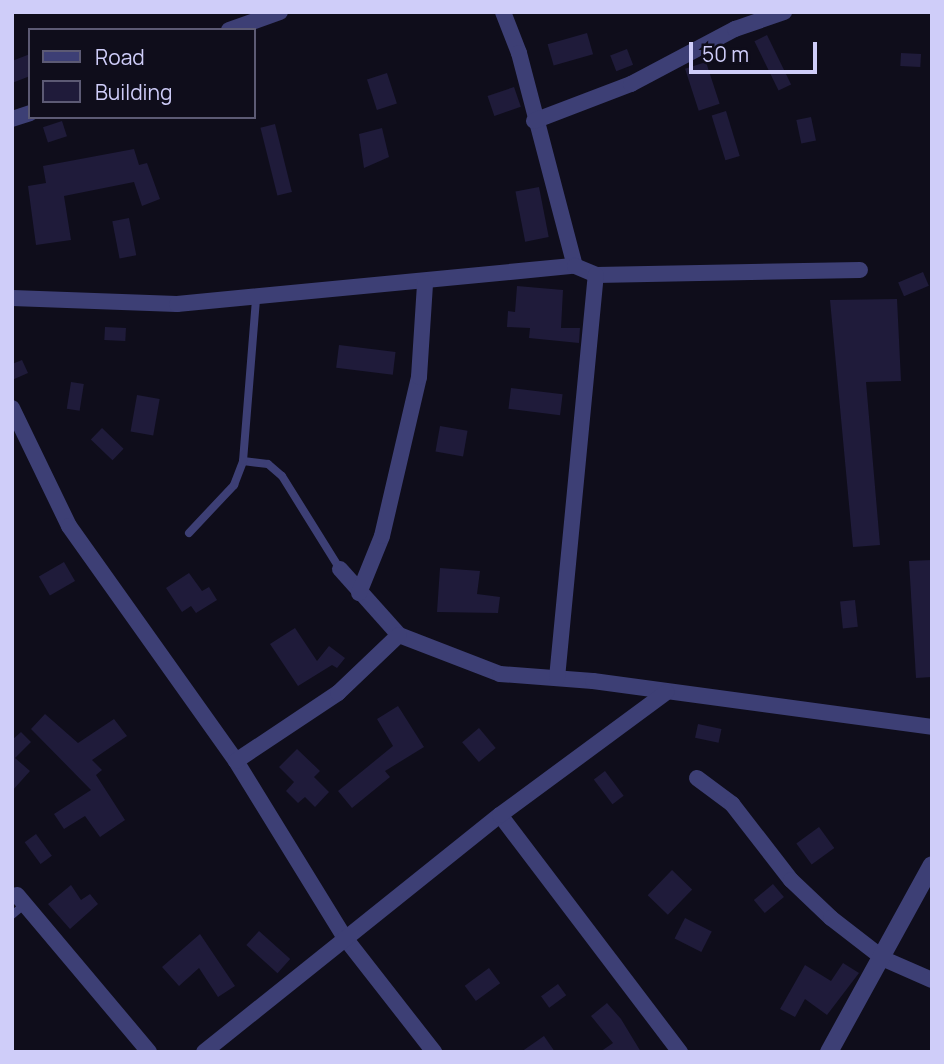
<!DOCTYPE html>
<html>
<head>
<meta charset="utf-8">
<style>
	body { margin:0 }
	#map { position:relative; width:944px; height:1064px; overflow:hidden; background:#0f0d1b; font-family:Manrope,sans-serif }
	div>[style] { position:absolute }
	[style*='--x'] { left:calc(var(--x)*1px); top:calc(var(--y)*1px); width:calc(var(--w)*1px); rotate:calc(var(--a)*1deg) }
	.building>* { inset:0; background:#1f1b3a; transform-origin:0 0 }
	.service>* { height:8px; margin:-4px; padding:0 4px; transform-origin:4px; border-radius:4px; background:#3d3f75 }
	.minor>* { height:16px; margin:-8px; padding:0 8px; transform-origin:8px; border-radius:8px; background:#3d3f75 }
	.tertiary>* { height:18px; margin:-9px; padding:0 9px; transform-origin:9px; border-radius:9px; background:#3d3f75 }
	span { translate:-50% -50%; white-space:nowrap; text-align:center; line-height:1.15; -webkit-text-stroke:6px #0f0d1b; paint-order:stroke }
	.frame { position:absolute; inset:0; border:14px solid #cfcdf9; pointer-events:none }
	.legend { position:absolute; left:28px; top:28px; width:228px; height:91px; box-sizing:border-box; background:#0f0d1b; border:2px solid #5c5a74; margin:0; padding:9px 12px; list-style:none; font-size:21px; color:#cfcdf9 }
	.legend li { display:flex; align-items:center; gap:14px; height:35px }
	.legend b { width:35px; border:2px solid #5c5a74 }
	.scale { position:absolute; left:689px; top:42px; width:128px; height:32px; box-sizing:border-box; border:4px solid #cfcdf9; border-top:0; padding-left:9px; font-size:21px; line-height:24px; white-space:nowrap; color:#cfcdf9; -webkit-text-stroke:5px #0f0d1b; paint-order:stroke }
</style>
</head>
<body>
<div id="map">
	<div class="building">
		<div style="left:587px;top:33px;width:22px;height:41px;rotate:74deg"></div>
		<div style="left:767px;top:35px;width:55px;height:14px;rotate:64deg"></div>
		<div style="left:627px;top:49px;width:17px;height:18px;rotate:69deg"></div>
		<div style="left:901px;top:53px;width:20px;height:13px;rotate:3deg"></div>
		<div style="clip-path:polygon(30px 54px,30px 76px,12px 83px,12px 61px)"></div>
		<div style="left:706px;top:62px;width:44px;height:22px;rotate:72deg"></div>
		<div style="left:387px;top:73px;width:32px;height:21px;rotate:72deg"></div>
		<div style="left:514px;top:87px;width:21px;height:28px;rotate:71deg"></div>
		<div style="left:726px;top:111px;width:47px;height:15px;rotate:73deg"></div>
		<div style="left:811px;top:117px;width:24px;height:15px;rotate:78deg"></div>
		<div style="left:62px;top:121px;width:16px;height:20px;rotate:72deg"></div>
		<div style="left:275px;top:124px;width:70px;height:15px;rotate:76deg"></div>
		<div style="clip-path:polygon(382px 128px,389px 157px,364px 168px,359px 134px)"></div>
		<div style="clip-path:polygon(134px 149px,139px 165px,147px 163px,160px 199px,142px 206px,134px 182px,64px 196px,71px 240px,36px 245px,28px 186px,46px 183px,43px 166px)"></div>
		<div style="left:539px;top:187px;width:51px;height:24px;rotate:79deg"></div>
		<div style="left:129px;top:218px;width:38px;height:17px;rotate:79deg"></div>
		<div style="left:923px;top:272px;width:15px;height:27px;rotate:67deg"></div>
		<div style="clip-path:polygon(517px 286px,563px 290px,561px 328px,580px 328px,579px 343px,529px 338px,530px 328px,507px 327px,508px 311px,515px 312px)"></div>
		<div style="clip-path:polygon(897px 299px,901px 381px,866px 382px,880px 545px,853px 547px,830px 300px)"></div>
		<div style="left:105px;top:327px;width:21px;height:13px;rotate:3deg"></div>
		<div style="left:339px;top:345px;width:57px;height:23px;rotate:7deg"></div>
		<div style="clip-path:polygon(22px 360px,28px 373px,12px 380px,12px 364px)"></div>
		<div style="left:71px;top:382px;width:13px;height:27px;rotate:9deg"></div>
		<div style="left:511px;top:388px;width:52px;height:21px;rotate:7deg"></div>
		<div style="left:137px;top:395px;width:23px;height:37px;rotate:10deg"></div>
		<div style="left:440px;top:426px;width:28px;height:26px;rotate:10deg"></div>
		<div style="left:102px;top:428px;width:30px;height:16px;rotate:44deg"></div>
		<div style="clip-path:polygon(932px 560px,932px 677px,916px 678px,909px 561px)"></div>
		<div style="left:64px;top:562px;width:22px;height:29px;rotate:60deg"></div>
		<div style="clip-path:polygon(440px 568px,480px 571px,477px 594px,500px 597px,498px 613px,437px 612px)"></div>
		<div style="clip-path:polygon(189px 573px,202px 591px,209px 587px,217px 600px,196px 613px,191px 606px,182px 612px,166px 588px)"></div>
		<div style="left:855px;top:600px;width:27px;height:15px;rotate:84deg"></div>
		<div style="clip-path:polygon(295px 628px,317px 661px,329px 646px,345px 658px,337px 668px,332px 665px,298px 686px,270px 644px)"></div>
		<div style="clip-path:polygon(398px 706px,424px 747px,385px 771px,390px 777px,352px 808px,338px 791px,393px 746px,377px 719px)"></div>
		<div style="clip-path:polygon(45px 714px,78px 743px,114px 719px,127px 736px,92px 760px,102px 770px,96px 775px,125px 820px,100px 837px,85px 816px,64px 829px,54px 814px,91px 790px,31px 729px)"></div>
		<div style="left:698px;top:724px;width:24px;height:14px;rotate:12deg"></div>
		<div style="left:479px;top:728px;width:26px;height:22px;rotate:50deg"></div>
		<div style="clip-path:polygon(21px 732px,31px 742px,15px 758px,30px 771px,12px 791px,12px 740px)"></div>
		<div style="clip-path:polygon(297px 749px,320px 771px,314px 777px,329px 792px,315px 807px,305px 797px,298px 803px,286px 791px,294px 782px,279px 767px)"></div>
		<div style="left:605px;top:771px;width:31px;height:14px;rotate:53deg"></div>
		<div style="left:819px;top:827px;width:26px;height:28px;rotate:54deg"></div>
		<div style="left:36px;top:834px;width:27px;height:14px;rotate:54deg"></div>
		<div style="left:672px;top:870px;width:28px;height:35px;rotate:44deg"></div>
		<div style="left:773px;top:884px;width:17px;height:25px;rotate:50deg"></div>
		<div style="clip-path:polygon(71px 885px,81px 900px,90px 894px,98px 904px,70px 929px,48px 904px)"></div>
		<div style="left:685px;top:918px;width:30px;height:23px;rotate:27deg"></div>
		<div style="left:259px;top:931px;width:42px;height:19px;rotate:42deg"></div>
		<div style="clip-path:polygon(200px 934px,235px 986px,218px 997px,199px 968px,179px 986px,162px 967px)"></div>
		<div style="clip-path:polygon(843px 963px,859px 973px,827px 1015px,805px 999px,795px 1017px,780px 1009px,805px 965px,831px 981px)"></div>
		<div style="left:489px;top:968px;width:19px;height:30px;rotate:54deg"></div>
		<div style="left:558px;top:984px;width:14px;height:21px;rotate:54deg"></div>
		<div style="clip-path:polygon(607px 1003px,621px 1019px,641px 1052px,600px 1052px,613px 1043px,591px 1016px)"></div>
		<div style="clip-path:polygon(544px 1036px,555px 1052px,521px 1052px)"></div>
	</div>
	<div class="service">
		<div style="--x:243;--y:461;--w:25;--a:7"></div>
		<div style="--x:268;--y:464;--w:18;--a:41"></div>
		<div style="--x:282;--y:476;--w:110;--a:58.1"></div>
		<div style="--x:189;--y:533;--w:66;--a:-46.8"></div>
		<div style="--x:234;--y:485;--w:26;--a:-69"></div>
		<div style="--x:243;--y:461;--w:164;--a:-85.4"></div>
		<div style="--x:12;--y:915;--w:17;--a:-40"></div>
	</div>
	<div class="minor">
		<div style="--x:503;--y:12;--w:44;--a:68.7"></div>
		<div style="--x:519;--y:53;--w:220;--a:75.3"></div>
		<div style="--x:229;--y:30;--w:54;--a:-19.4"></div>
		<div style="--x:12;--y:119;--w:19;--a:-18"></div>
		<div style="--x:534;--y:121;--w:104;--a:-20.9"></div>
		<div style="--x:631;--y:84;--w:118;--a:-27.9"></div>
		<div style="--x:735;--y:29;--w:52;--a:-19.1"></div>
		<div style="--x:12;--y:298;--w:165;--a:2.1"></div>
		<div style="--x:177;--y:304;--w:400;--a:-5.5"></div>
		<div style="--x:575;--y:266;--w:23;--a:23"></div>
		<div style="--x:596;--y:275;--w:264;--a:-1.1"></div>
		<div style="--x:12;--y:408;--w:131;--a:64.2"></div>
		<div style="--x:69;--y:526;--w:288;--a:54.6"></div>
		<div style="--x:236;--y:761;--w:208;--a:58.4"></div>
		<div style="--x:345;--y:938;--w:145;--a:52"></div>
		<div style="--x:340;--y:569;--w:89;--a:48.2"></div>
		<div style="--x:399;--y:635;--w:108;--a:21.1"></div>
		<div style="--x:500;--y:674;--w:93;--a:4.3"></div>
		<div style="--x:593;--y:681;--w:342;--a:7.7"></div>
		<div style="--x:359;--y:593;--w:61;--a:-68"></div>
		<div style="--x:382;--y:536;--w:163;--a:-76.9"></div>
		<div style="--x:419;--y:377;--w:94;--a:-86.3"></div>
		<div style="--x:557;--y:678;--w:405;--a:-84.5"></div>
		<div style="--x:236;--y:761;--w:123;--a:-33.7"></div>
		<div style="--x:338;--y:693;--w:84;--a:-43.6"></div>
		<div style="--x:697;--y:778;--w:44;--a:36.6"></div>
		<div style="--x:732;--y:804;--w:96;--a:52.2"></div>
		<div style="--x:791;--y:880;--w:55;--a:43.5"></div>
		<div style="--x:831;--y:918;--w:67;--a:37.7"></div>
		<div style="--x:884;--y:959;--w:52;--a:23.6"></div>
		<div style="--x:500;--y:815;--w:298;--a:52.8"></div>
		<div style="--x:17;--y:895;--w:205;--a:49.9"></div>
		<div style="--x:204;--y:1052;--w:379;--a:-38.7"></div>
		<div style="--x:500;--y:815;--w:207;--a:-36.4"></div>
	</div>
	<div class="tertiary">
		<div style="--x:829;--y:1052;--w:213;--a:-61.2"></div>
	</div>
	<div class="frame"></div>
	<ul class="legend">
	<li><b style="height:9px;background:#3d3f75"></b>Road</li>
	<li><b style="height:19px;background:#1f1b3a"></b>Building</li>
	</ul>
	<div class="scale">50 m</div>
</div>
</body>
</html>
